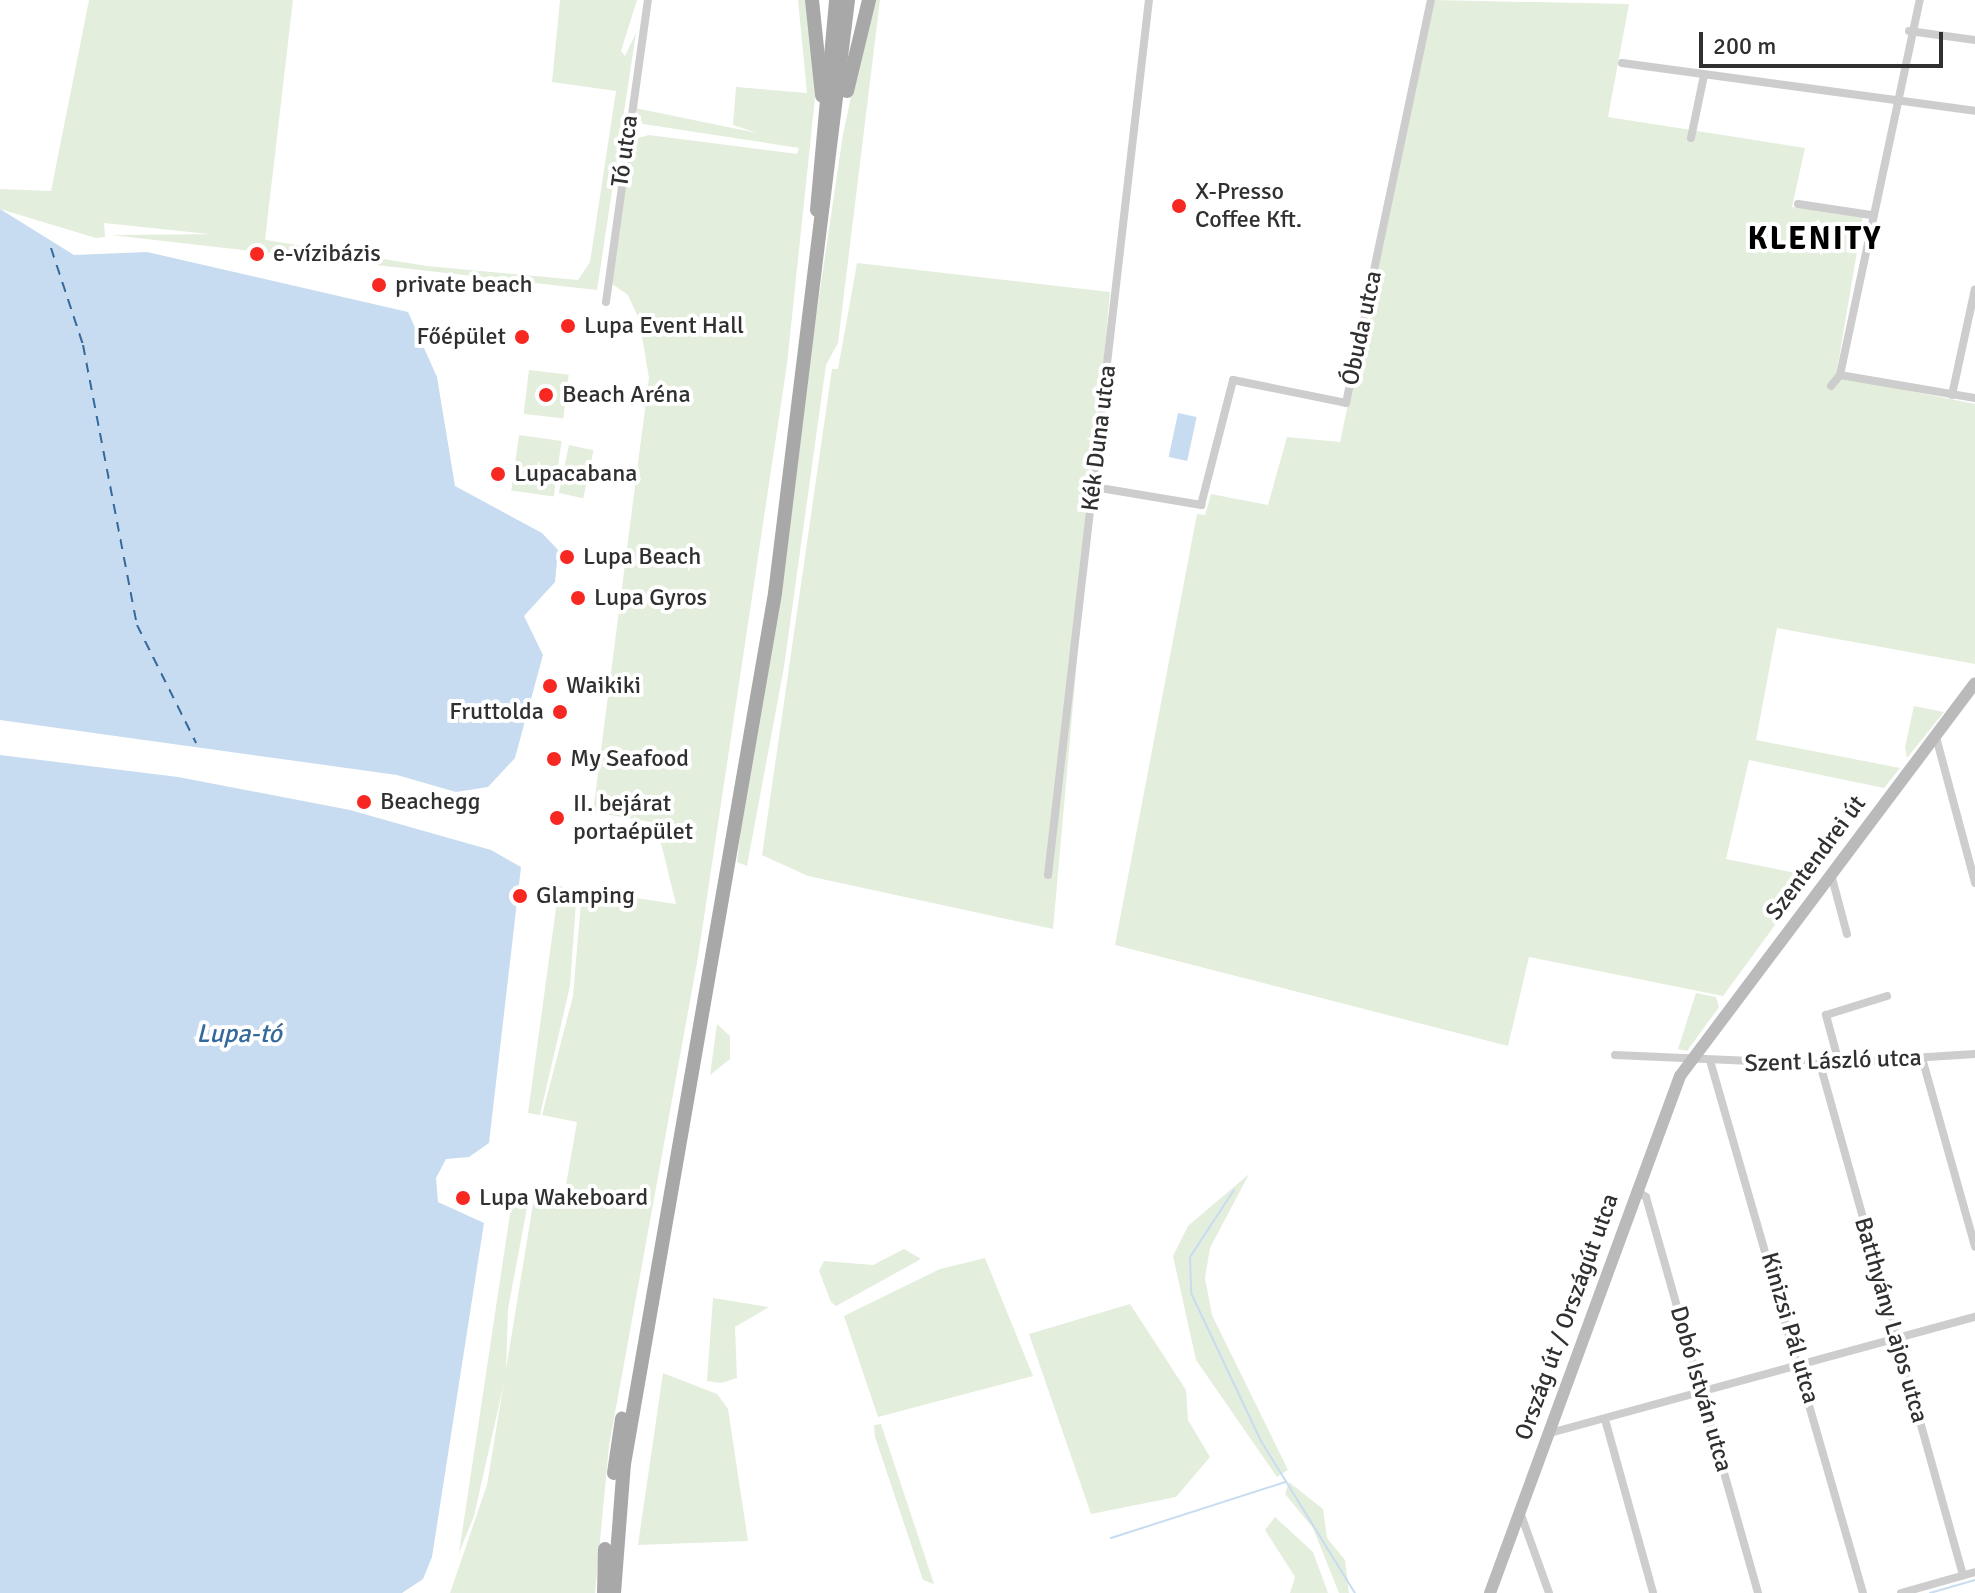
<!DOCTYPE html>
<html>
<head>
<meta charset="utf-8">
<style>
	body { margin:0 }
	#map { position:relative; width:1975px; height:1593px; overflow:hidden; background:#fff; font-family:Signika,sans-serif }
	div>[style] { position:absolute }
	[style*='--x'] { left:calc(var(--x)*1px); top:calc(var(--y)*1px); width:calc(var(--w)*1px); rotate:calc(var(--a)*1deg) }
	.green>* { inset:0; background:#e4eedd; transform-origin:0 0 }
	.water>* { inset:0; background:#c7dcf0; transform-origin:0 0 }
	.stream>* { height:2px; margin:-1px; padding:0 1px; transform-origin:1px; border-radius:1px; background:#c7dcf0 }
	.ferry>* { height:2px; margin-top:-1px; transform-origin:0; background:repeating-linear-gradient(90deg,#35699b 0 10px,transparent 0 18px) }
	.minor>* { height:8px; margin:-4px; padding:0 4px; transform-origin:4px; border-radius:4px; background:#cdcdcd }
	.secondary>* { height:12px; margin:-6px; padding:0 6px; transform-origin:6px; border-radius:6px; background:#bababa }
	.primary>* { height:14px; margin:-7px; padding:0 7px; transform-origin:7px; border-radius:7px; background:#a8a8a8 }
	.dots>* { width:22px; height:22px; translate:-50% -50%; box-sizing:border-box; border:4px solid #fff; border-radius:50% }
	span { translate:-50% -50%; white-space:nowrap; text-align:center; line-height:1.15; -webkit-text-stroke:8px #fff; paint-order:stroke }
	.street-label { font-size:24px; color:#303030 }
	.poi-label { font-size:24px; color:#303030 }
	.left { translate:0 -50%; text-align:left }
	.right { translate:-100% -50%; text-align:right }
	.water-label { font-size:26px; color:#35699b; font-style:italic }
	.district-label { font-size:32px; color:#000; font-weight:700; letter-spacing:2px }
	.scale { position:absolute; left:1699px; top:32px; width:244px; height:36px; box-sizing:border-box; border:4px solid #303030; border-top:0; padding-left:10px; font-size:24px; line-height:28px; white-space:nowrap; color:#303030; -webkit-text-stroke:6px #fff; paint-order:stroke }
</style>
</head>
<body>
<div id="map">
	<div class="green">
		<div style="clip-path:polygon(89px 0,293px 0,265px 240px,104px 223px,105px 237px,96px 238px,0 209px,0 189px,51px 191px)"></div>
		<div style="clip-path:polygon(560px 0,637px 0,621px 51px,625px 56px,636px 33px,597px 290px,111px 235px,230px 234px,427px 266px,578px 280px,590px 262px,616px 91px,552px 82px)"></div>
		<div style="clip-path:polygon(798px 0,809px 0,815px 98px,787px 364px,698px 957px,609px 1446px,595px 1593px,450px 1593px,487px 1485px,534px 1198px,563px 1202px,577px 1122px,542px 1115px,573px 996px,582px 890px,676px 904px,656px 823px,593px 812px,649px 378px,639px 319px,628px 295px,612px 284px,630px 140px,649px 135px,797px 154px,799px 148px,643px 124px,635px 108px,757px 133px,733px 125px,736px 87px,807px 93px)"></div>
		<div style="clip-path:polygon(872px 0,880px 0,838px 343px,826px 365px,784px 667px,747px 866px,737px 862px,742px 820px,843px 134px)"></div>
		<div style="clip-path:polygon(1434px 0,1629px 4px,1608px 117px,1805px 148px,1792px 207px,1863px 216px,1836px 376px,1975px 404px,1975px 664px,1777px 628px,1756px 740px,1900px 768px,1884px 788px,1749px 760px,1726px 859px,1811px 876px,1723px 996px,1529px 957px,1508px 1046px,1115px 945px,1197px 514px,1205px 515px,1211px 494px,1268px 505px,1287px 437px,1340px 442px)"></div>
		<div style="clip-path:polygon(857px 263px,1110px 292px,1053px 929px,808px 876px,762px 855px,832px 369px,838px 369px)"></div>
		<div style="left:529px;top:370px;width:40px;height:44px;rotate:7deg"></div>
		<div style="left:519px;top:435px;width:43px;height:56px;rotate:8deg"></div>
		<div style="left:569px;top:445px;width:25px;height:49px;rotate:12deg"></div>
		<div style="clip-path:polygon(1914px 706px,1944px 712px,1907px 758px,1905px 747px)"></div>
		<div style="clip-path:polygon(559px 886px,577px 889px,570px 986px,540px 1115px,528px 1113px)"></div>
		<div style="clip-path:polygon(1696px 993px,1716px 997px,1719px 1007px,1687px 1051px,1678px 1049px)"></div>
		<div style="clip-path:polygon(717px 1024px,730px 1036px,730px 1059px,710px 1075px)"></div>
		<div style="clip-path:polygon(1249px 1174px,1210px 1248px,1205px 1278px,1212px 1315px,1288px 1470px,1277px 1477px,1196px 1360px,1173px 1256px,1188px 1226px)"></div>
		<div style="clip-path:polygon(513px 1194px,529px 1197px,508px 1309px,506px 1374px,474px 1516px,459px 1553px)"></div>
		<div style="clip-path:polygon(904px 1249px,921px 1259px,836px 1306px,831px 1302px,819px 1271px,824px 1261px,873px 1265px)"></div>
		<div style="clip-path:polygon(985px 1258px,1033px 1376px,878px 1417px,844px 1316px,940px 1269px)"></div>
		<div style="clip-path:polygon(713px 1298px,769px 1307px,735px 1327px,737px 1378px,721px 1383px,707px 1381px)"></div>
		<div style="clip-path:polygon(1130px 1304px,1186px 1390px,1188px 1420px,1210px 1457px,1176px 1497px,1091px 1514px,1029px 1334px)"></div>
		<div style="clip-path:polygon(663px 1373px,717px 1394px,728px 1409px,748px 1541px,638px 1545px)"></div>
		<div style="clip-path:polygon(881px 1424px,934px 1584px,923px 1580px,875px 1437px,874px 1425px)"></div>
		<div style="clip-path:polygon(1289px 1482px,1323px 1509px,1327px 1538px,1345px 1560px,1349px 1593px,1339px 1593px,1313px 1528px,1285px 1494px)"></div>
		<div style="clip-path:polygon(1275px 1517px,1313px 1552px,1328px 1593px,1290px 1593px,1295px 1577px,1265px 1530px)"></div>
	</div>
	<div class="water">
		<div style="clip-path:polygon(0 209px,74px 255px,147px 252px,408px 312px,437px 377px,455px 486px,542px 533px,558px 550px,555px 582px,524px 616px,543px 655px,515px 758px,488px 787px,456px 792px,397px 775px,0 720px)"></div>
		<div style="left:1178px;top:413px;width:19px;height:45px;rotate:12deg"></div>
		<div style="clip-path:polygon(0 755px,178px 777px,350px 810px,491px 850px,521px 867px,489px 1143px,469px 1157px,446px 1159px,436px 1178px,438px 1202px,484px 1223px,432px 1557px,423px 1579px,402px 1593px,0 1593px)"></div>
	</div>
	<div class="stream">
		<div style="--x:1234;--y:1190;--w:80;--a:123.3"></div>
		<div style="--x:1190;--y:1257;--w:36;--a:88"></div>
		<div style="--x:1191;--y:1293;--w:164;--a:64.7"></div>
		<div style="--x:1261;--y:1441;--w:179;--a:58.3"></div>
		<div style="--x:1111;--y:1538;--w:183;--a:-17.8"></div>
		<div style="--x:1930;--y:1593;--w:47;--a:-16.1"></div>
	</div>
	<div class="ferry">
		<div style="--x:51;--y:248;--w:102;--a:71.7"></div>
		<div style="--x:83;--y:345;--w:285;--a:79.1"></div>
		<div style="--x:137;--y:625;--w:132;--a:63.4"></div>
	</div>
	<div class="minor">
		<div style="--x:1909;--y:31;--w:67;--a:7.8"></div>
		<div style="--x:1622;--y:63;--w:356;--a:7.7"></div>
		<div style="--x:1691;--y:138;--w:64;--a:-78.3"></div>
		<div style="--x:1798;--y:204;--w:74;--a:8.6"></div>
		<div style="--x:606;--y:302;--w:305;--a:-82.1"></div>
		<div style="--x:1840;--y:375;--w:383;--a:-78"></div>
		<div style="--x:1840;--y:375;--w:137;--a:9.7"></div>
		<div style="--x:1831;--y:386;--w:14;--a:-51"></div>
		<div style="--x:1952;--y:395;--w:108;--a:-77.8"></div>
		<div style="--x:1094;--y:487;--w:109;--a:9.5"></div>
		<div style="--x:1201;--y:505;--w:129;--a:-75.6"></div>
		<div style="--x:1233;--y:380;--w:115;--a:11.5"></div>
		<div style="--x:1346;--y:403;--w:412;--a:-78.1"></div>
		<div style="--x:1936;--y:737;--w:151;--a:75"></div>
		<div style="--x:1831;--y:874;--w:62;--a:75.1"></div>
		<div style="--x:1048;--y:875;--w:881;--a:-83.42"></div>
		<div style="--x:1615;--y:1055;--w:205;--a:2.5"></div>
		<div style="--x:1820;--y:1064;--w:155;--a:-3.7"></div>
		<div style="--x:1922;--y:1058;--w:196;--a:74.3"></div>
		<div style="--x:1839;--y:1063;--w:50;--a:-105.2"></div>
		<div style="--x:1826;--y:1015;--w:64;--a:-17.3"></div>
		<div style="--x:1711;--y:1064;--w:550;--a:73.97"></div>
		<div style="--x:1820;--y:1064;--w:531;--a:74.37"></div>
		<div style="--x:1636;--y:1190;--w:12;--a:35"></div>
		<div style="--x:1646;--y:1197;--w:412;--a:74.2"></div>
		<div style="--x:1606;--y:1423;--w:176;--a:74.5"></div>
		<div style="--x:1550;--y:1433;--w:441;--a:-15.3"></div>
		<div style="--x:1520;--y:1512;--w:86;--a:70.3"></div>
		<div style="--x:1901;--y:1593;--w:77;--a:-15.8"></div>
	</div>
	<div class="secondary">
		<div style="--x:1490;--y:1593;--w:551;--a:-69.82"></div>
		<div style="--x:1680;--y:1076;--w:491;--a:-53.1"></div>
	</div>
	<div class="primary">
		<div style="--x:812;--y:0;--w:96;--a:84"></div>
		<div style="--x:847;--y:91;--w:94;--a:-76.4"></div>
		<div style="--x:817;--y:210;--w:211;--a:-84.8"></div>
		<div style="--x:614;--y:1473;--w:55;--a:-81.6"></div>
		<div style="--x:604;--y:1593;--w:44;--a:-88.7"></div>
		<div style="--x:614;--y:1593;--w:129;--a:-85.6"></div>
		<div style="--x:624;--y:1464;--w:884;--a:-80.16"></div>
		<div style="--x:775;--y:593;--w:597;--a:-82.98"></div>
	</div>
	<div class="dots">
		<div style="left:1179px;top:206px;background:#f72722"></div>
		<div style="left:257px;top:254px;background:#f72722"></div>
		<div style="left:379px;top:285px;background:#f72722"></div>
		<div style="left:568px;top:326px;background:#f72722"></div>
		<div style="left:522px;top:337px;background:#f72722"></div>
		<div style="left:546px;top:395px;background:#f72722"></div>
		<div style="left:498px;top:474px;background:#f72722"></div>
		<div style="left:567px;top:557px;background:#f72722"></div>
		<div style="left:578px;top:598px;background:#f72722"></div>
		<div style="left:550px;top:686px;background:#f72722"></div>
		<div style="left:560px;top:712px;background:#f72722"></div>
		<div style="left:554px;top:759px;background:#f72722"></div>
		<div style="left:364px;top:802px;background:#f72722"></div>
		<div style="left:557px;top:818px;background:#f72722"></div>
		<div style="left:520px;top:896px;background:#f72722"></div>
		<div style="left:463px;top:1198px;background:#f72722"></div>
	</div>
	<div class="street-label">
		<span style="left:625px;top:151px;rotate:-82deg">Tó utca</span>
		<span style="left:1362px;top:328px;rotate:-78deg">Óbuda utca</span>
		<span style="left:1099px;top:438px;rotate:-83deg">Kék Duna utca</span>
		<span style="left:1816px;top:858px;rotate:-53deg">Szentendrei út</span>
		<span style="left:1833px;top:1061px;rotate:-2deg">Szent László utca</span>
		<span style="left:1567px;top:1317px;rotate:-70deg">Ország út / Országút utca</span>
		<span style="left:1891px;top:1320px;rotate:74deg">Batthyány Lajos utca</span>
		<span style="left:1790px;top:1328px;rotate:74deg">Kinizsi Pál utca</span>
		<span style="left:1701px;top:1389px;rotate:74deg">Dobó István utca</span>
	</div>
	<div class="poi-label">
		<span class="left" style="left:1195px;top:206px">X-Presso<br>Coffee Kft.</span>
		<span class="left" style="left:273px;top:254px">e-vízibázis</span>
		<span class="left" style="left:395px;top:285px">private beach</span>
		<span class="left" style="left:584px;top:326px">Lupa Event Hall</span>
		<span class="right" style="left:506px;top:337px">Főépület</span>
		<span class="left" style="left:562px;top:395px">Beach Aréna</span>
		<span class="left" style="left:514px;top:474px">Lupacabana</span>
		<span class="left" style="left:583px;top:557px">Lupa Beach</span>
		<span class="left" style="left:594px;top:598px">Lupa Gyros</span>
		<span class="left" style="left:566px;top:686px">Waikiki</span>
		<span class="right" style="left:544px;top:712px">Fruttolda</span>
		<span class="left" style="left:570px;top:759px">My Seafood</span>
		<span class="left" style="left:380px;top:802px">Beachegg</span>
		<span class="left" style="left:573px;top:818px">II. bejárat<br>portaépület</span>
		<span class="left" style="left:536px;top:896px">Glamping</span>
		<span class="left" style="left:479px;top:1198px">Lupa Wakeboard</span>
	</div>
	<div class="water-label">
		<span style="left:239px;top:1035px">Lupa-tó</span>
	</div>
	<div class="district-label">
		<span style="left:1815px;top:239px">KLENITY</span>
	</div>
	<div class="scale">200 m</div>
</div>
</body>
</html>
